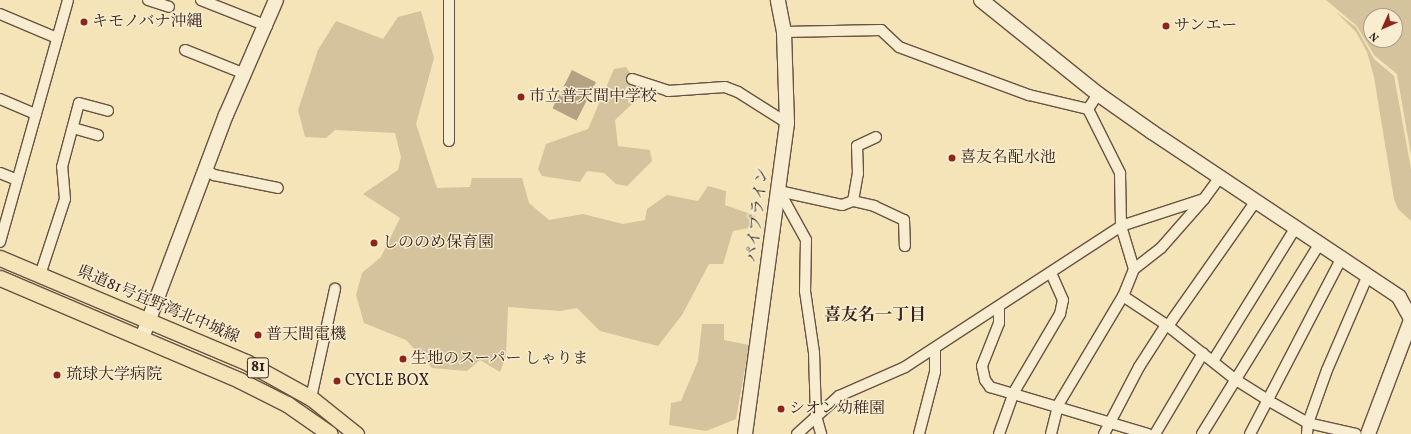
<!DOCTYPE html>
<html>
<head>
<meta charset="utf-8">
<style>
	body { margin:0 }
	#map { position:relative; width:1411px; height:434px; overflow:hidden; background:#f4e4b8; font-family:Vollkorn,"Noto Serif JP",serif }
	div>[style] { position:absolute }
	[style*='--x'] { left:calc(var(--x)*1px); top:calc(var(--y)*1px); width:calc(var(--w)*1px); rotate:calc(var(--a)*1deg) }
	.green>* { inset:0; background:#d4c39d }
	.water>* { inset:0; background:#b4a282; transform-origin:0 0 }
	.roads { filter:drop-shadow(1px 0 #675342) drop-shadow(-1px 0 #675342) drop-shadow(0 1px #675342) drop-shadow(0 -1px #675342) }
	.street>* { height:10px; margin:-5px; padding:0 5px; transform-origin:5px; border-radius:5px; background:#f8edd1 }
	.secondary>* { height:14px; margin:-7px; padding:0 7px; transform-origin:7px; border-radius:7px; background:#f8edd1 }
	.primary>* { height:15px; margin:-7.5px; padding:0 7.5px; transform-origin:7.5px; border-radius:7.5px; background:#f4e4b8 }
	.dots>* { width:11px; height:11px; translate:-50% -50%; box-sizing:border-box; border:2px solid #f8edd1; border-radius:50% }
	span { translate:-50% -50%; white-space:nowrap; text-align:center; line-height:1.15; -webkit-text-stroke:3px #f8edd1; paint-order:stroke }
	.shield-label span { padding:1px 3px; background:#f8edd1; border:1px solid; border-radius:3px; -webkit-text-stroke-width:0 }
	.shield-label { font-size:15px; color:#38231a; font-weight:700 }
	.poi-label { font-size:16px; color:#38231a }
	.left { translate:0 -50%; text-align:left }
	.street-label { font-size:16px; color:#38231a }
	.neighbourhood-label { font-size:17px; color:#38231a; font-weight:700 }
	.north { position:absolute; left:1363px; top:8px; width:40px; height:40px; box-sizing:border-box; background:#f8edd1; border:1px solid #ab9c88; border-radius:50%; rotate:225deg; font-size:11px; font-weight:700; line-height:16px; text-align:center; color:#38231a }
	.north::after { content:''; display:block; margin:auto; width:14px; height:18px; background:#8f2418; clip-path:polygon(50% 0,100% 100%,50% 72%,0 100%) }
</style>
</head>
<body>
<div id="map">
	<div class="green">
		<div style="clip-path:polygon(evenodd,1326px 0,1411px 0,1411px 155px,1397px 74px,1374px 55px,1357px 26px,1326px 0,1371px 16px,1395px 16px,1395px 40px,1371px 40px,1371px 16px)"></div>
		<div style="clip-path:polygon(421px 11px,434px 58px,416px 124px,437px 188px,470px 187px,472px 178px,522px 178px,529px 203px,549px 220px,583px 214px,623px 224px,645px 220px,647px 209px,667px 195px,698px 201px,708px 186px,726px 191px,725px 205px,756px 216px,749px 228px,733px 231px,723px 264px,709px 264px,682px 315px,658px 346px,600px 331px,577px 308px,560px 311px,508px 307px,506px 356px,500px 372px,480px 360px,467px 371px,432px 368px,406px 340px,364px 323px,356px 295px,362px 273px,381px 257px,400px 218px,363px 194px,398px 170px,401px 157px,395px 133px,335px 130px,326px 138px,305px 137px,298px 110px,318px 50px,336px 21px,383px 39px,398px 17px)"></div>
		<div style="clip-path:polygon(1336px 12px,1356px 27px,1374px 59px,1394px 76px,1411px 169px,1411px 221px,1398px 209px,1394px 199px,1374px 77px,1367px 52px,1356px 32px)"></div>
		<div style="clip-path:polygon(626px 67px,644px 93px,615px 120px,618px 146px,650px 150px,652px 161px,627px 186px,616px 184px,604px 173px,587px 171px,580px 182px,542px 176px,538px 169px,546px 144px,588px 129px,614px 69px)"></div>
		<div style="clip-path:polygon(702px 324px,724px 324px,724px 340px,749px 345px,736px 419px,706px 431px,669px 425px,671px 403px,681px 401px,698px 361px)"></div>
	</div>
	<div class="water">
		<div style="left:572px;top:70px;width:27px;height:43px;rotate:27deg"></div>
	</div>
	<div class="roads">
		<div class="street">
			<div style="--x:148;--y:0;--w:22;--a:18"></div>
			<div style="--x:201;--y:0;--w:71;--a:21.5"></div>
			<div style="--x:0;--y:14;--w:62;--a:22.8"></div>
			<div style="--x:784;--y:32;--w:97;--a:-1.2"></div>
			<div style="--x:881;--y:30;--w:25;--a:43"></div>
			<div style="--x:899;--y:47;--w:139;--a:20.3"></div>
			<div style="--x:1029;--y:95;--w:61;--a:13.3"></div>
			<div style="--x:1088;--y:109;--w:18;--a:-56"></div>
			<div style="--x:185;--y:50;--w:65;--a:21.8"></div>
			<div style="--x:632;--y:79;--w:38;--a:18"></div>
			<div style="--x:668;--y:91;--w:57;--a:-4"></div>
			<div style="--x:725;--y:87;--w:14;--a:21"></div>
			<div style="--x:738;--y:92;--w:58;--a:32.3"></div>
			<div style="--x:0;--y:99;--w:39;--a:23"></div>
			<div style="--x:1088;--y:109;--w:72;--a:63.4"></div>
			<div style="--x:1120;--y:173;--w:53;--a:88.9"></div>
			<div style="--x:1121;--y:226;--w:45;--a:73.2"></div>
			<div style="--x:1134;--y:269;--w:29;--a:112"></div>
			<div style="--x:1123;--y:296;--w:54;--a:33.7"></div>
			<div style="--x:1168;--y:326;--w:87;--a:38.5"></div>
			<div style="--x:1236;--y:380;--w:39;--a:32"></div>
			<div style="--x:1269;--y:401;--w:45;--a:29.4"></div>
			<div style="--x:1308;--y:423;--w:49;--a:12.9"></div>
			<div style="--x:73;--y:128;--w:26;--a:16"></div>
			<div style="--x:449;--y:141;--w:141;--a:-90"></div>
			<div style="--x:205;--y:169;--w:11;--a:34"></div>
			<div style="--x:214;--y:175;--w:65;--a:11.5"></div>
			<div style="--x:0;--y:173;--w:18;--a:22"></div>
			<div style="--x:779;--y:191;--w:56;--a:61.1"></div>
			<div style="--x:806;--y:240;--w:51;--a:91.1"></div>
			<div style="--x:805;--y:291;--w:63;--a:81.7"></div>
			<div style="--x:814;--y:353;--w:63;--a:88.2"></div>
			<div style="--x:816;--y:416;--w:19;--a:74"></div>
			<div style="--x:779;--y:191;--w:65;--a:12.5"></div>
			<div style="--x:842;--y:205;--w:12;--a:-20"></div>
			<div style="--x:853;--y:201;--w:27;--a:-80"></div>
			<div style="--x:858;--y:174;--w:28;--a:-92"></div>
			<div style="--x:857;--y:146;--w:21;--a:-25"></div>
			<div style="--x:853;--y:201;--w:22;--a:13"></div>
			<div style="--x:874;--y:206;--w:33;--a:25"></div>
			<div style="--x:904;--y:220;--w:26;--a:88"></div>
			<div style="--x:0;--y:242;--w:251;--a:-74.3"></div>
			<div style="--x:1134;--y:269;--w:34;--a:-38"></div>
			<div style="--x:1161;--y:248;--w:65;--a:-48.7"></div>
			<div style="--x:40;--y:275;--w:80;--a:-71.8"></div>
			<div style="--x:65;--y:199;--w:32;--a:-95"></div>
			<div style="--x:62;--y:167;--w:66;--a:-75.1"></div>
			<div style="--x:79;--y:103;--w:30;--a:15"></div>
			<div style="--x:999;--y:307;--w:16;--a:90"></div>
			<div style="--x:999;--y:323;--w:46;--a:111.6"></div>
			<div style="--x:982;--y:366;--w:14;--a:78"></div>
			<div style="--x:985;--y:380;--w:9;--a:54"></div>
			<div style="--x:990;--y:387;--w:165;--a:16.6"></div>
			<div style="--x:1168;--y:326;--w:153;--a:-54.9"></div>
			<div style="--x:1213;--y:361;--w:158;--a:-58.2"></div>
			<div style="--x:311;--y:398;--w:112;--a:-77.6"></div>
			<div style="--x:797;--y:434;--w:57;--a:-42.1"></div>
			<div style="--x:839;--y:396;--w:72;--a:-23.7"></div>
			<div style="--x:905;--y:367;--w:258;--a:-33.1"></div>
			<div style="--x:1121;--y:226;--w:87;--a:-18"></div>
			<div style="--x:1204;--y:199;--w:26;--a:-54"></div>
			<div style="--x:919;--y:434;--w:64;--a:-75.5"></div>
			<div style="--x:935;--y:372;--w:24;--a:-90"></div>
			<div style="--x:999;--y:434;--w:45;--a:-70.3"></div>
			<div style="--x:1014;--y:392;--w:91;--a:-59.5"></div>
			<div style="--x:1060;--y:314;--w:14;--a:-78"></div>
			<div style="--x:1063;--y:300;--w:30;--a:-114"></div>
			<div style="--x:1051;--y:434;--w:30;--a:-76"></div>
			<div style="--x:1058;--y:405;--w:127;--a:-59.2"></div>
			<div style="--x:1104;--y:434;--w:76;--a:-62.4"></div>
			<div style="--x:1139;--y:367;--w:50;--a:-57.3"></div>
			<div style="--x:1155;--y:434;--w:94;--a:-59.3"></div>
			<div style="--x:1202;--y:434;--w:225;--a:-58.3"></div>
			<div style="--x:1250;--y:434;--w:199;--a:-62.5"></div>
			<div style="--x:1307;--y:434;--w:11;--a:-85"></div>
			<div style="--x:1308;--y:423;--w:56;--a:-70.3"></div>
			<div style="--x:1327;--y:370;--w:103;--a:-66.7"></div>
		</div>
		<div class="secondary">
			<div style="--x:981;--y:0;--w:150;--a:38.8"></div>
			<div style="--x:1098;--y:94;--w:66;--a:35.1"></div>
			<div style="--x:1152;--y:132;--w:297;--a:33.7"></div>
			<div style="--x:1399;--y:297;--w:25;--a:61"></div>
			<div style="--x:142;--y:338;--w:238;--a:-69.4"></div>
			<div style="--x:226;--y:115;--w:125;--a:-66.5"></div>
			<div style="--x:745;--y:434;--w:314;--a:-82.3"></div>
			<div style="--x:787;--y:123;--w:91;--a:-91.9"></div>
			<div style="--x:784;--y:32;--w:33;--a:-101"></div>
			<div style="--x:1368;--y:434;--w:122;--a:-69.3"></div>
		</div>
		<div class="primary">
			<div style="--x:0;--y:258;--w:267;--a:22.9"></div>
			<div style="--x:246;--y:362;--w:74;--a:29"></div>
			<div style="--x:311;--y:398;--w:58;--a:38.7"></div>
			<div style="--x:0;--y:278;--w:260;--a:23.1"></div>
			<div style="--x:239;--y:380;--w:54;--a:26.6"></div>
			<div style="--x:287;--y:404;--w:52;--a:34.9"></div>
		</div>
	</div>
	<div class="dots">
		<div style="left:84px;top:22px;background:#8f2418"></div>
		<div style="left:1166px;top:26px;background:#8f2418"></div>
		<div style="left:521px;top:97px;background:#8f2418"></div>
		<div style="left:952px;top:158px;background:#8f2418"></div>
		<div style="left:374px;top:243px;background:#8f2418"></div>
		<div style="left:258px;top:335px;background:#8f2418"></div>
		<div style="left:403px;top:359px;background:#8f2418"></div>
		<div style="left:57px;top:375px;background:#8f2418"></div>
		<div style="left:337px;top:381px;background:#8f2418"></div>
		<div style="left:781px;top:409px;background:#8f2418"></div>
	</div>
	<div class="shield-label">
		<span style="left:258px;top:368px">81</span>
	</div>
	<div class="poi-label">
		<span class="left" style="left:92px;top:22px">キモノバナ沖縄</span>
		<span class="left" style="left:1174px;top:26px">サンエー</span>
		<span class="left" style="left:529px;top:97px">市立普天間中学校</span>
		<span class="left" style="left:960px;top:158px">喜友名配水池</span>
		<span class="left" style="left:382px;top:243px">しののめ保育園</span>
		<span class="left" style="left:266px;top:335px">普天間電機</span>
		<span class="left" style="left:411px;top:359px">生地のスーパー しゃりま</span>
		<span class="left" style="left:66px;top:375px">琉球大学病院</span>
		<span class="left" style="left:345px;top:381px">CYCLE BOX</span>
		<span class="left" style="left:789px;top:409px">シオン幼稚園</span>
	</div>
	<div class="street-label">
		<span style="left:758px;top:215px;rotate:-83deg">パイプライン</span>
		<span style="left:158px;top:305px;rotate:23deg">県道81号宜野湾北中城線</span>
	</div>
	<div class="neighbourhood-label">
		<span style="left:875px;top:316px">喜友名一丁目</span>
	</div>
	<div class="north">N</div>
</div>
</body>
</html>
